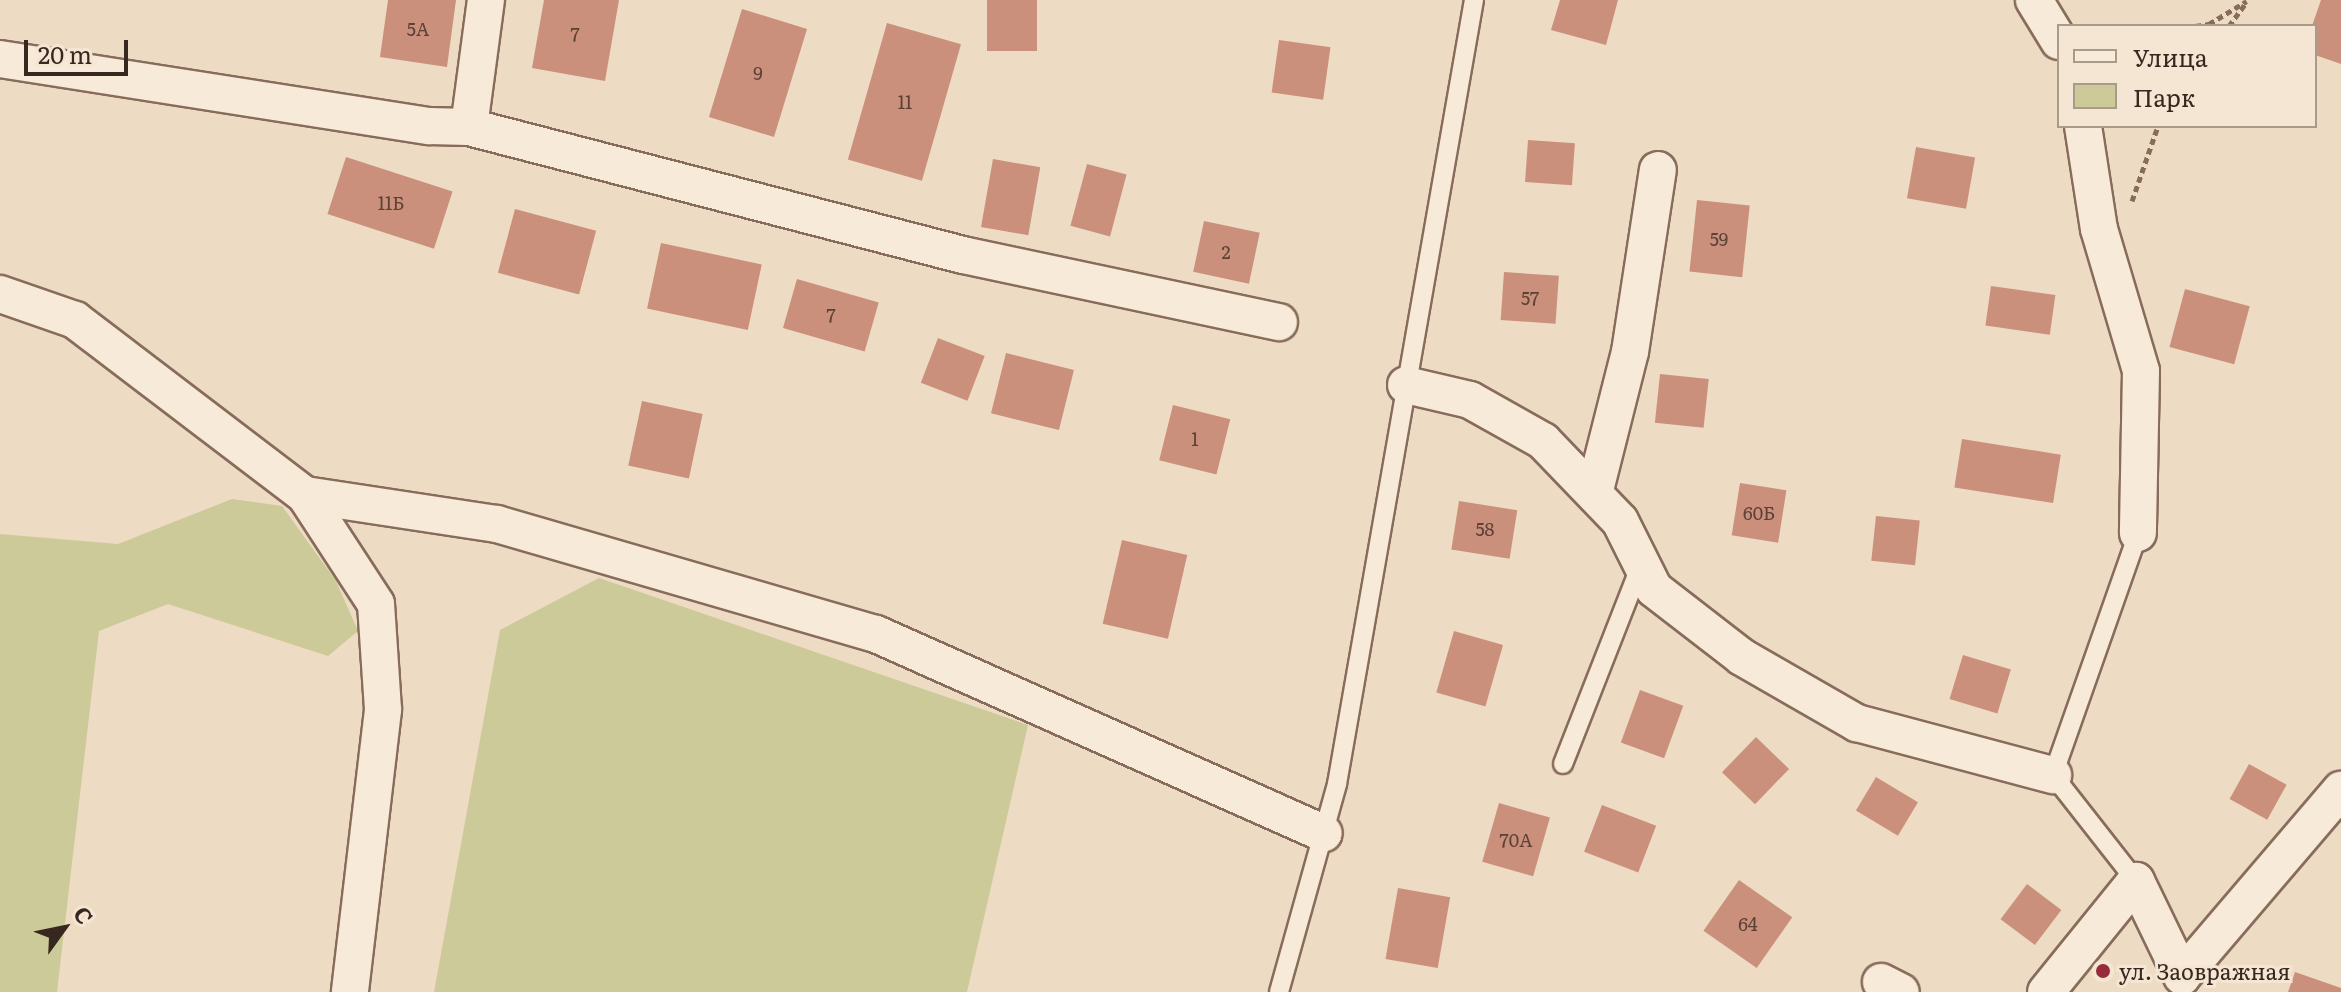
<!DOCTYPE html>
<html>
<head>
<meta charset="utf-8">
<style>
	body { margin:0 }
	#map { position:relative; width:2341px; height:992px; overflow:hidden; background:#eedbc4; font-family:Literata,serif }
	div>[style] { position:absolute }
	[style*='--x'] { left:calc(var(--x)*1px); top:calc(var(--y)*1px); width:calc(var(--w)*1px); rotate:calc(var(--a)*1deg) }
	.green>* { inset:0; background:#ccca98 }
	.building>* { inset:0; background:#cb907b; transform-origin:0 0 }
	.path>* { height:5px; margin-top:-2.5px; transform-origin:0; background:repeating-linear-gradient(90deg,#886c5b 0 6px,transparent 0 10px) }
	.roads { filter:drop-shadow(2px 0 #886c5b) drop-shadow(-2px 0 #886c5b) drop-shadow(0 2px #886c5b) drop-shadow(0 -2px #886c5b) }
	.lane>* { height:18px; margin:-9px; padding:0 9px; transform-origin:9px; border-radius:9px; background:#f8ead8 }
	.street>* { height:36px; margin:-18px; padding:0 18px; transform-origin:18px; border-radius:18px; background:#f8ead8 }
	.dots>* { width:22px; height:22px; translate:-50% -50%; box-sizing:border-box; border:4px solid #f5e6d4; border-radius:50% }
	span { translate:-50% -50%; white-space:nowrap; text-align:center; line-height:1.15; -webkit-text-stroke:6px #f5e6d4; paint-order:stroke }
	.number-label { font-size:18px; color:#5d4136 }
	.number-label span { -webkit-text-stroke-width:0 }
	.poi-label { font-size:22px; color:#38271f }
	.left { translate:0 -50%; text-align:left }
	.legend { position:absolute; left:2057px; top:24px; width:260px; height:104px; box-sizing:border-box; background:#f5e6d4; border:2px solid #a99a8c; margin:0; padding:10px 14px; list-style:none; font-size:24px; color:#38271f }
	.legend li { display:flex; align-items:center; gap:16px; height:40px }
	.legend b { width:40px; border:2px solid #a99a8c }
	.north { position:absolute; left:24px; top:888px; width:80px; height:80px; -webkit-text-stroke:6px #f5e6d4; paint-order:stroke; rotate:57deg; font-size:22px; font-weight:700; line-height:32px; text-align:center; color:#38271f }
	.north::after { content:''; display:block; margin:auto; width:28px; height:36px; background:#38271f; clip-path:polygon(50% 0,100% 100%,50% 72%,0 100%) }
	.scale { position:absolute; left:24px; top:40px; width:104px; height:36px; box-sizing:border-box; border:4px solid #38271f; border-top:0; padding-left:10px; font-size:24px; line-height:28px; white-space:nowrap; color:#38271f; -webkit-text-stroke:6px #f5e6d4; paint-order:stroke }
</style>
</head>
<body>
<div id="map">
	<div class="green">
		<div style="clip-path:polygon(232px 499px,282px 506px,336px 581px,358px 631px,328px 656px,168px 604px,99px 631px,57px 992px,0 992px,0 534px,118px 544px)"></div>
		<div style="clip-path:polygon(599px 578px,1028px 725px,967px 992px,434px 992px,500px 630px)"></div>
	</div>
	<div class="building">
		<div style="clip-path:polygon(388px 0,456px 0,447px 67px,380px 57px)"></div>
		<div style="clip-path:polygon(544px 0,619px 0,605px 81px,532px 68px)"></div>
		<div style="left:987px;top:0;width:50px;height:51px"></div>
		<div style="clip-path:polygon(1560px 0,1618px 0,1606px 45px,1551px 30px)"></div>
		<div style="clip-path:polygon(2321px 0,2341px 0,2341px 64px,2315px 55px,2312px 26px)"></div>
		<div style="left:742px;top:9px;width:68px;height:113px;rotate:17deg"></div>
		<div style="left:887px;top:23px;width:77px;height:142px;rotate:16deg"></div>
		<div style="left:1279px;top:40px;width:52px;height:53px;rotate:8deg"></div>
		<div style="left:1528px;top:140px;width:47px;height:42px;rotate:4deg"></div>
		<div style="left:1916px;top:147px;width:60px;height:52px;rotate:10deg"></div>
		<div style="left:346px;top:157px;width:112px;height:60px;rotate:18deg"></div>
		<div style="left:993px;top:159px;width:48px;height:69px;rotate:10deg"></div>
		<div style="left:1087px;top:164px;width:41px;height:64px;rotate:15deg"></div>
		<div style="left:1697px;top:200px;width:53px;height:72px;rotate:6deg"></div>
		<div style="left:515px;top:209px;width:84px;height:66px;rotate:15deg"></div>
		<div style="left:1204px;top:221px;width:57px;height:52px;rotate:12deg"></div>
		<div style="left:661px;top:243px;width:103px;height:67px;rotate:12deg"></div>
		<div style="left:1504px;top:272px;width:55px;height:48px;rotate:4deg"></div>
		<div style="left:797px;top:279px;width:85px;height:51px;rotate:16deg"></div>
		<div style="left:1991px;top:286px;width:65px;height:40px;rotate:8deg"></div>
		<div style="left:2185px;top:289px;width:67px;height:60px;rotate:15deg"></div>
		<div style="left:938px;top:338px;width:50px;height:48px;rotate:21deg"></div>
		<div style="left:1006px;top:353px;width:70px;height:62px;rotate:14deg"></div>
		<div style="left:1660px;top:374px;width:49px;height:49px;rotate:6deg"></div>
		<div style="left:642px;top:401px;width:62px;height:66px;rotate:12deg"></div>
		<div style="left:1173px;top:405px;width:59px;height:57px;rotate:14deg"></div>
		<div style="left:1962px;top:439px;width:100px;height:49px;rotate:9deg"></div>
		<div style="left:1740px;top:483px;width:47px;height:53px;rotate:9deg"></div>
		<div style="left:1459px;top:501px;width:59px;height:49px;rotate:9deg"></div>
		<div style="left:1876px;top:516px;width:44px;height:45px;rotate:6deg"></div>
		<div style="left:1122px;top:540px;width:67px;height:86px;rotate:13deg"></div>
		<div style="left:1454px;top:631px;width:51px;height:64px;rotate:16deg"></div>
		<div style="left:1963px;top:655px;width:50px;height:46px;rotate:17deg"></div>
		<div style="left:1640px;top:690px;width:46px;height:56px;rotate:20deg"></div>
		<div style="left:1756px;top:737px;width:46px;height:49px;rotate:44deg"></div>
		<div style="left:2249px;top:764px;width:43px;height:40px;rotate:29deg"></div>
		<div style="left:1876px;top:777px;width:49px;height:39px;rotate:31deg"></div>
		<div style="left:1499px;top:803px;width:53px;height:61px;rotate:16deg"></div>
		<div style="left:1602px;top:805px;width:58px;height:50px;rotate:21deg"></div>
		<div style="left:1739px;top:880px;width:65px;height:62px;rotate:35deg"></div>
		<div style="left:2027px;top:884px;width:43px;height:44px;rotate:37deg"></div>
		<div style="left:1398px;top:888px;width:53px;height:72px;rotate:10deg"></div>
		<div style="clip-path:polygon(2295px 972px,2341px 988px,2341px 992px,2288px 992px)"></div>
	</div>
	<div class="path">
		<div style="--x:2195;--y:26;--w:14;--a:-8"></div>
		<div style="--x:2209;--y:24;--w:44;--a:-31.2"></div>
		<div style="--x:2229;--y:26;--w:27;--a:-54"></div>
		<div style="--x:2132;--y:201;--w:79;--a:-70.9"></div>
	</div>
	<div class="roads">
		<div class="lane">
			<div style="--x:1563;--y:764;--w:214;--a:-68.6"></div>
			<div style="--x:2136;--y:881;--w:135;--a:-128.1"></div>
			<div style="--x:2053;--y:775;--w:256;--a:-70.6"></div>
			<div style="--x:1279;--y:992;--w:216;--a:-74.4"></div>
			<div style="--x:1337;--y:784;--w:796;--a:-80.09"></div>
		</div>
		<div class="street">
			<div style="--x:2034;--y:0;--w:48;--a:58.6"></div>
			<div style="--x:0;--y:59;--w:434;--a:8.9"></div>
			<div style="--x:429;--y:126;--w:40;--a:1.4"></div>
			<div style="--x:469;--y:127;--w:510;--a:14.53"></div>
			<div style="--x:963;--y:255;--w:323;--a:12"></div>
			<div style="--x:2083;--y:126;--w:104;--a:81.2"></div>
			<div style="--x:2099;--y:229;--w:148;--a:73.5"></div>
			<div style="--x:2141;--y:371;--w:162;--a:91.1"></div>
			<div style="--x:469;--y:127;--w:128;--a:-82.4"></div>
			<div style="--x:0;--y:294;--w:79;--a:19.1"></div>
			<div style="--x:75;--y:320;--w:289;--a:37.3"></div>
			<div style="--x:305;--y:495;--w:130;--a:56.9"></div>
			<div style="--x:376;--y:604;--w:106;--a:86.2"></div>
			<div style="--x:383;--y:710;--w:284;--a:96.7"></div>
			<div style="--x:1406;--y:385;--w:66;--a:13.2"></div>
			<div style="--x:1470;--y:400;--w:84;--a:29.3"></div>
			<div style="--x:1543;--y:441;--w:111;--a:46.1"></div>
			<div style="--x:1620;--y:521;--w:76;--a:63.4"></div>
			<div style="--x:1654;--y:589;--w:111;--a:37.7"></div>
			<div style="--x:1742;--y:657;--w:133;--a:29.9"></div>
			<div style="--x:1857;--y:723;--w:203;--a:14.9"></div>
			<div style="--x:1595;--y:490;--w:142;--a:-75.8"></div>
			<div style="--x:1630;--y:352;--w:184;--a:-81.3"></div>
			<div style="--x:305;--y:495;--w:194;--a:8.6"></div>
			<div style="--x:497;--y:524;--w:395;--a:16.2"></div>
			<div style="--x:876;--y:634;--w:490;--a:24"></div>
			<div style="--x:1881;--y:982;--w:22;--a:27"></div>
			<div style="--x:2046;--y:992;--w:143;--a:-51"></div>
			<div style="--x:2136;--y:881;--w:106;--a:64.2"></div>
			<div style="--x:2182;--y:976;--w:245;--a:-49.5"></div>
		</div>
	</div>
	<div class="dots">
		<div style="left:2103px;top:971px;background:#972c3d"></div>
	</div>
	<div class="number-label">
		<span style="left:418px;top:29px">5А</span>
		<span style="left:575px;top:34px">7</span>
		<span style="left:758px;top:73px">9</span>
		<span style="left:905px;top:102px">11</span>
		<span style="left:391px;top:203px">11Б</span>
		<span style="left:1719px;top:239px">59</span>
		<span style="left:1226px;top:252px">2</span>
		<span style="left:1530px;top:298px">57</span>
		<span style="left:831px;top:315px">7</span>
		<span style="left:1195px;top:439px">1</span>
		<span style="left:1759px;top:513px">60Б</span>
		<span style="left:1485px;top:529px">58</span>
		<span style="left:1516px;top:840px">70А</span>
		<span style="left:1748px;top:924px">64</span>
	</div>
	<div class="poi-label">
		<span class="left" style="left:2119px;top:971px">ул. Заовражная</span>
	</div>
	<ul class="legend">
	<li><b style="height:10px;background:#f8ead8"></b>Улица</li>
	<li><b style="height:22px;background:#ccca98"></b>Парк</li>
	</ul>
	<div class="north">С</div>
	<div class="scale">20 m</div>
</div>
</body>
</html>
